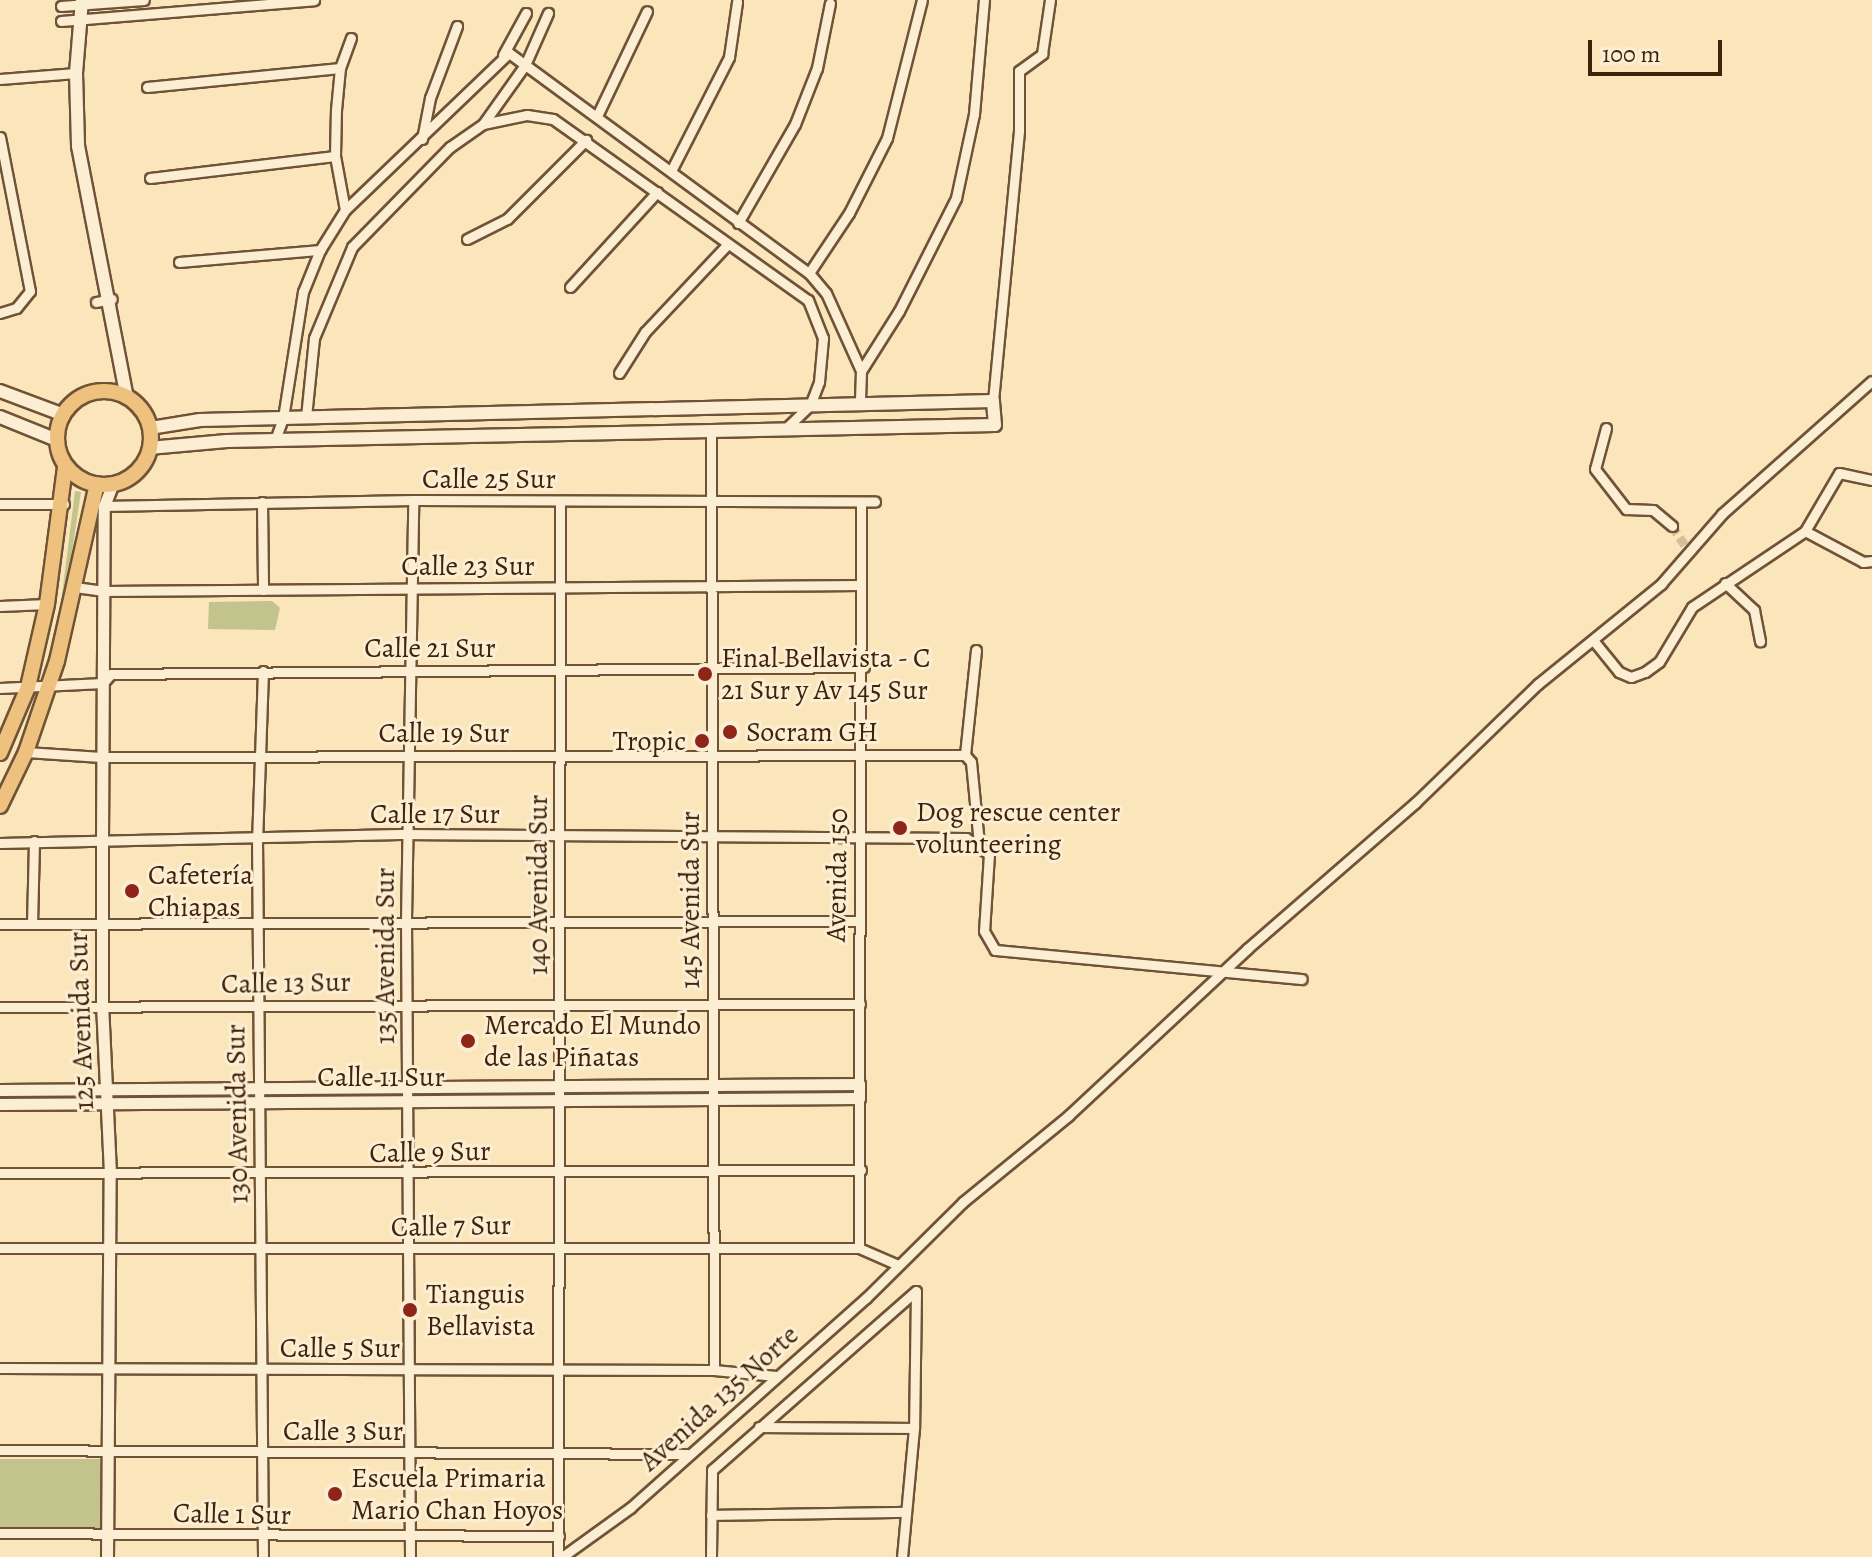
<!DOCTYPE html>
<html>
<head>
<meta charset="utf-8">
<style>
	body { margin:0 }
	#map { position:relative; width:1872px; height:1557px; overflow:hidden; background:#fbe5bb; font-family:Alegreya,serif }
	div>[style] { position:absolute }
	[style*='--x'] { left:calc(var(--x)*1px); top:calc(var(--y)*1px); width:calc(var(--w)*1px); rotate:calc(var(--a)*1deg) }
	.green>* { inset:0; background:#c3c38d; transform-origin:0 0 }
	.minor-tunnel>* { height:9px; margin-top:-4.5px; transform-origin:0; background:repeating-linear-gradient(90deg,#d6be98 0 9px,transparent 0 13.5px) }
	.roads { filter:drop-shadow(2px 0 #705337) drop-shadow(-2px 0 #705337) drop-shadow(0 2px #705337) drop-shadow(0 -2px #705337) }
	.minor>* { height:9px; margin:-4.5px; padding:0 4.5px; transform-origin:4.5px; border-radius:4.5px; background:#fceed3 }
	.tertiary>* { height:11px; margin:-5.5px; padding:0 5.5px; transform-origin:5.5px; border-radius:5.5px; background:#fceed3 }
	.secondary>* { height:12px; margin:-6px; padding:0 6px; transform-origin:6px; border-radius:6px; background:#fceed3 }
	.primary>* { height:14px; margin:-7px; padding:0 7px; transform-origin:7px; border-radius:7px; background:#eec27e }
	.primary>.ring { margin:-7px; padding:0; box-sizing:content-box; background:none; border:14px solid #eec27e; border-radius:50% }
	.dots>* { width:22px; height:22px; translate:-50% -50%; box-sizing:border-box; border:4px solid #fceed3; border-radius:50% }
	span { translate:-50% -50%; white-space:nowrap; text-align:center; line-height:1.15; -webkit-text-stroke:6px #fceed3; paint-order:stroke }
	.street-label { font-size:28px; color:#41220b }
	.poi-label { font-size:28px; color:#41220b }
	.left { translate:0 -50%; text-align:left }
	.right { translate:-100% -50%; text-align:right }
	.scale { position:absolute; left:1588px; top:40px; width:134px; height:36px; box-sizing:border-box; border:4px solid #41220b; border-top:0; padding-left:10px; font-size:24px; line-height:28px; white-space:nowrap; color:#41220b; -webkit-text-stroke:6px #fceed3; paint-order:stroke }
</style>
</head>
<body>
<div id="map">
	<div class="green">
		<div style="clip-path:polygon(75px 491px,81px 492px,65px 598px,44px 673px,61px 603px)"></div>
		<div style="clip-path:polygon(272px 601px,280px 608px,275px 630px,208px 629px,209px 602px)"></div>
		<div style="left:0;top:1459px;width:100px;height:71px"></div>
	</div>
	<div class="minor-tunnel">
		<div style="--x:1672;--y:526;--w:23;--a:56"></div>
	</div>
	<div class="roads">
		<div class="minor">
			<div style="--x:61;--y:6;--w:83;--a:-4.1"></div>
			<div style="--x:61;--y:21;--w:254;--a:-4.7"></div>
			<div style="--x:503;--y:55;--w:48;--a:-61.3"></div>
			<div style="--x:0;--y:79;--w:76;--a:-4.5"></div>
			<div style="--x:147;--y:87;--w:194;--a:-5.6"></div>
			<div style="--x:597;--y:116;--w:116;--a:-64.5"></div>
			<div style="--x:483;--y:124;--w:45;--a:-11.6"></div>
			<div style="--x:527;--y:115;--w:26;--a:9"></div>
			<div style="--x:553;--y:119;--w:313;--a:35.4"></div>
			<div style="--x:808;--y:300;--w:41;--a:68.5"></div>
			<div style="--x:823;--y:338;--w:44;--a:95.2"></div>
			<div style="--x:819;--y:382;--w:25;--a:111"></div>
			<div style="--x:810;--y:405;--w:33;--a:136"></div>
			<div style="--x:0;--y:137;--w:157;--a:79"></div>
			<div style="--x:30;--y:291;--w:22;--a:129"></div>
			<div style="--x:16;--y:308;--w:17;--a:163"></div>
			<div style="--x:422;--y:139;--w:42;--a:-79"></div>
			<div style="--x:430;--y:98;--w:77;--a:-69.4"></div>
			<div style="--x:671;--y:171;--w:128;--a:-63"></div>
			<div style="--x:729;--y:57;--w:56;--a:-81.7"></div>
			<div style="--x:150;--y:178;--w:186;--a:-6.8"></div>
			<div style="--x:345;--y:210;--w:55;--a:-100.5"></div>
			<div style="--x:335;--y:156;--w:46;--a:-88.8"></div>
			<div style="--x:336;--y:110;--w:42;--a:-84.6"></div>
			<div style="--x:340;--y:68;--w:32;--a:-70"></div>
			<div style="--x:738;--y:223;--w:114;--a:-60.1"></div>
			<div style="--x:795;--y:124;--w:60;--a:-68.6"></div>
			<div style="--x:817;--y:68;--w:66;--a:-78.7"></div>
			<div style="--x:467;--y:239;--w:45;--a:-26.6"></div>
			<div style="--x:507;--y:219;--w:112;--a:-45"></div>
			<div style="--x:179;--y:262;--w:142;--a:-4.9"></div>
			<div style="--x:809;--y:273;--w:72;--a:-56.3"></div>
			<div style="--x:849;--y:213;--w:84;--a:-63.1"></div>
			<div style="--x:887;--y:138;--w:142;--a:-75.8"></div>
			<div style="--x:570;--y:287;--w:129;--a:-47.5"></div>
			<div style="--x:96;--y:302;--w:16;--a:-11"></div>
			<div style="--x:861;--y:371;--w:71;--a:-57.7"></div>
			<div style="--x:899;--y:311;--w:127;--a:-63.2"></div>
			<div style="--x:956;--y:198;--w:86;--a:-77.9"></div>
			<div style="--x:974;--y:114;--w:114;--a:-85"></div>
			<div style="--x:619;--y:373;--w:49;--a:-57.6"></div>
			<div style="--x:645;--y:332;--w:121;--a:-46.7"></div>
			<div style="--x:993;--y:401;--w:271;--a:-84.5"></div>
			<div style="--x:1019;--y:131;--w:60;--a:-90"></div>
			<div style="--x:1019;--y:71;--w:29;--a:-36"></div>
			<div style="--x:1042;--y:54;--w:55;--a:-81.6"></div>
			<div style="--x:306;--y:417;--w:79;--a:-84.2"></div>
			<div style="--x:314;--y:338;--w:99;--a:-67.3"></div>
			<div style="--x:352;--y:247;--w:140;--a:-45.6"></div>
			<div style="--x:450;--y:147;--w:40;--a:-34.9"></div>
			<div style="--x:483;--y:124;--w:72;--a:-54.6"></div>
			<div style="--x:525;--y:65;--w:57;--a:-66.1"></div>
			<div style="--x:1606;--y:428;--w:42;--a:105"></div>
			<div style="--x:1595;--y:469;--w:51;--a:52.2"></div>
			<div style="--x:1626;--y:509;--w:27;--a:2"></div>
			<div style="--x:1653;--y:510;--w:25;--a:40"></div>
			<div style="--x:711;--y:430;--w:940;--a:89.82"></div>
			<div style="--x:275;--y:440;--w:23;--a:-70"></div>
			<div style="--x:283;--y:418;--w:128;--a:-81"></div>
			<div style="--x:303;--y:292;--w:45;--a:-68"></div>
			<div style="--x:320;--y:250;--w:47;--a:-58"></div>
			<div style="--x:345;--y:210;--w:227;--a:-43.8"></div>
			<div style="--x:509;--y:53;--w:372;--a:36.3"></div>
			<div style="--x:809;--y:273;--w:26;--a:50"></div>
			<div style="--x:826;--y:293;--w:85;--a:65.8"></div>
			<div style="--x:861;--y:371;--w:33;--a:92"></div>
			<div style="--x:262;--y:502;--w:88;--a:89.3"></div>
			<div style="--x:0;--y:504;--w:64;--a:0"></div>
			<div style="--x:104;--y:506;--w:309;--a:-1.1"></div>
			<div style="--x:413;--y:500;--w:462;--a:0.2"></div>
			<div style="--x:1805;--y:531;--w:66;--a:28.1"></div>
			<div style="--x:1863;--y:562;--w:9;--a:-6"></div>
			<div style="--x:1725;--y:583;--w:40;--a:43"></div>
			<div style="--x:1754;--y:610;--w:32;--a:79"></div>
			<div style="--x:75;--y:587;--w:29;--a:8"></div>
			<div style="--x:104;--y:591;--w:757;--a:-0.45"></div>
			<div style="--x:0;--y:606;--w:47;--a:-2.4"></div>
			<div style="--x:1593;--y:640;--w:41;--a:50.9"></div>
			<div style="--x:1619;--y:672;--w:13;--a:23"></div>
			<div style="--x:1631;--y:677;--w:15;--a:-20"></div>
			<div style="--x:1645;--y:672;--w:17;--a:-36"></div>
			<div style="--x:1659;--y:662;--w:64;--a:-59"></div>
			<div style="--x:1692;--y:607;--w:136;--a:-33.9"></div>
			<div style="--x:1805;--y:531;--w:67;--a:-59.6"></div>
			<div style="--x:1839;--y:473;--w:34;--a:12"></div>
			<div style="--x:976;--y:650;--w:106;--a:96"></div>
			<div style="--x:965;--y:755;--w:9;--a:49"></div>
			<div style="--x:971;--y:762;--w:81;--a:84.4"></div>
			<div style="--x:263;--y:671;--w:168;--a:92"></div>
			<div style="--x:257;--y:839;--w:718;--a:89.52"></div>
			<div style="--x:0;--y:688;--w:103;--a:-2.8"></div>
			<div style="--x:103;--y:683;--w:12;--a:-48"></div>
			<div style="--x:111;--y:674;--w:753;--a:-0.53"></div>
			<div style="--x:26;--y:752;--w:75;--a:3.8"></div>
			<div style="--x:101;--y:757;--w:864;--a:-0.13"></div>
			<div style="--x:0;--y:843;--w:400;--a:-1.3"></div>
			<div style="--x:400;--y:834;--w:566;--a:0.4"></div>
			<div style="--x:966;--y:838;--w:28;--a:35"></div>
			<div style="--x:989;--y:854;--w:77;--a:93.7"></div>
			<div style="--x:984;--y:931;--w:22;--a:60"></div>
			<div style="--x:995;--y:950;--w:308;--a:5.4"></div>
			<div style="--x:0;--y:924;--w:860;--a:-0.2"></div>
			<div style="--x:32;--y:924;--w:83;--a:-88.6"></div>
			<div style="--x:0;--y:1007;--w:860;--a:-0.2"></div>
			<div style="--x:859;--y:1084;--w:581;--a:-89.8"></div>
			<div style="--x:0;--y:1173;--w:861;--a:-0.2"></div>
			<div style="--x:0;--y:1248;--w:859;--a:0"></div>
			<div style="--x:859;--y:1248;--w:43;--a:23.6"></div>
			<div style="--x:859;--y:1248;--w:150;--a:-90"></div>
			<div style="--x:0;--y:1368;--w:714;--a:0.16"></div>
			<div style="--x:714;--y:1370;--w:62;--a:5.5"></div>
			<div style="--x:759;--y:1427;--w:155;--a:0.4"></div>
			<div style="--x:0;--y:1450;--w:687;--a:0.33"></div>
			<div style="--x:711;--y:1515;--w:195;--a:-0.9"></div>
			<div style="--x:0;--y:1533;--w:559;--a:0.31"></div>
			<div style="--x:410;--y:1557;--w:637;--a:-90.36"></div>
			<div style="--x:406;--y:920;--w:420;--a:-89"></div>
			<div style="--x:558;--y:1557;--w:1056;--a:-89.89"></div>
			<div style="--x:562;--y:1557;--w:84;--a:-35.8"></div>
			<div style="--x:630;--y:1508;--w:316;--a:-41.7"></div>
			<div style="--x:866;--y:1298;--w:136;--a:-44.7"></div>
			<div style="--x:963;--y:1202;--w:136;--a:-39.3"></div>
			<div style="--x:1068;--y:1116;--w:245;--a:-43"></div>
			<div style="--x:1247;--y:949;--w:223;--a:-41"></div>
			<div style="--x:1415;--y:803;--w:171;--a:-44.1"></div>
			<div style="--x:1538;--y:684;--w:159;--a:-39.1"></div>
			<div style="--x:1661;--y:584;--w:93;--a:-48.9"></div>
			<div style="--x:1722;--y:514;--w:200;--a:-41.6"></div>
			<div style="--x:711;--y:1557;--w:87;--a:-89.3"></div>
			<div style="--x:712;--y:1470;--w:271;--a:-41.3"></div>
			<div style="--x:916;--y:1291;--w:137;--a:90.8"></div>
			<div style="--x:914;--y:1428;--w:130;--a:95.3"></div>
		</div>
		<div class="tertiary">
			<div style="--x:0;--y:1090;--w:859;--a:-0.4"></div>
			<div style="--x:859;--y:1084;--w:14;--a:90"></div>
			<div style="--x:859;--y:1098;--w:859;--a:179.6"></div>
			<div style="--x:107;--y:1557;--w:384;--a:-89.6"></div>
			<div style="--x:110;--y:1173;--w:167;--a:-92.7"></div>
			<div style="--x:102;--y:1006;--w:165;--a:-90"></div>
			<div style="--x:102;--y:841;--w:335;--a:-89.7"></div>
			<div style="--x:104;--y:506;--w:22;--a:-69"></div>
		</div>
		<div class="secondary">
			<div style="--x:82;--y:0;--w:73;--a:94.7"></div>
			<div style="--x:76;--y:73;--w:73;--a:88.4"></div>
			<div style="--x:78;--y:146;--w:256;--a:79"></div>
			<div style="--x:0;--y:391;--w:68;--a:20.6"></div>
			<div style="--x:0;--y:417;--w:61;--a:22"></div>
			<div style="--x:149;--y:448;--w:78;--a:-5.1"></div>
			<div style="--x:227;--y:441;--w:768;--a:-1.19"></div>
			<div style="--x:995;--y:425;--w:24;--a:-95"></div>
			<div style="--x:993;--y:401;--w:793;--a:178.63"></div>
			<div style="--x:200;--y:420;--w:51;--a:170.9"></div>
		</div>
		<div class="primary">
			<div class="ring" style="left:57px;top:391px;width:80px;height:80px"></div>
			<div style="--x:0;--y:753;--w:72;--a:-67"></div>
			<div style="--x:28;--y:687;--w:85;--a:-77.1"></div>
			<div style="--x:47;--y:604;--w:138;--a:-82.5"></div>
			<div style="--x:0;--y:806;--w:60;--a:-64.3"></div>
			<div style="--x:26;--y:752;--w:96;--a:-71.2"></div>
			<div style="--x:57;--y:661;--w:181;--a:-77.3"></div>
		</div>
	</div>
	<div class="dots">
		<div style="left:705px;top:674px;background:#8f2418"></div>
		<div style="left:730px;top:732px;background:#8f2418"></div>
		<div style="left:702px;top:741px;background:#8f2418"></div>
		<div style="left:900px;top:828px;background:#8f2418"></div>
		<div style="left:132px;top:891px;background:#8f2418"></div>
		<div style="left:468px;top:1041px;background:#8f2418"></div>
		<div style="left:410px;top:1310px;background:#8f2418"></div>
		<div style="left:335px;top:1494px;background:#8f2418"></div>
	</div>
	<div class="street-label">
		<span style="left:489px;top:479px">Calle 25 Sur</span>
		<span style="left:468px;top:566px">Calle 23 Sur</span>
		<span style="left:430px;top:648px">Calle 21 Sur</span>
		<span style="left:444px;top:733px">Calle 19 Sur</span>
		<span style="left:435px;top:814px">Calle 17 Sur</span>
		<span style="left:837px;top:875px;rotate:-89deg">Avenida 150</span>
		<span style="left:538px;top:885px;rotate:-90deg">140 Avenida Sur</span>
		<span style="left:690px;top:900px;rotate:-90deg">145 Avenida Sur</span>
		<span style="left:385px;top:956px;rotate:-90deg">135 Avenida Sur</span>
		<span style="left:286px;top:983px;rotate:-1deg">Calle 13 Sur</span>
		<span style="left:81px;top:1021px;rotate:-92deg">125 Avenida Sur</span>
		<span style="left:381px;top:1077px">Calle 11 Sur</span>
		<span style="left:237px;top:1114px;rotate:-91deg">130 Avenida Sur</span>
		<span style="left:430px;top:1152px;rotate:-1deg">Calle 9 Sur</span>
		<span style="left:451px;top:1226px;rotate:-1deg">Calle 7 Sur</span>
		<span style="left:340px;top:1348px">Calle 5 Sur</span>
		<span style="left:719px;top:1398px;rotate:-42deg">Avenida 135 Norte</span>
		<span style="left:343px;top:1431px">Calle 3 Sur</span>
		<span style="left:232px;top:1514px;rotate:1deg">Calle 1 Sur</span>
	</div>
	<div class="poi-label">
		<span class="left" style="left:721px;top:674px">Final Bellavista - C<br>21 Sur y Av 145 Sur</span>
		<span class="left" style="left:746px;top:732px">Socram GH</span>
		<span class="right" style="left:686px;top:741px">Tropic</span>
		<span class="left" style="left:916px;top:828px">Dog rescue center<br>volunteering</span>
		<span class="left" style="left:148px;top:891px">Cafetería<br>Chiapas</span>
		<span class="left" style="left:484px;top:1041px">Mercado El Mundo<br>de las Piñatas</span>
		<span class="left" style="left:426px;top:1310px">Tianguis<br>Bellavista</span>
		<span class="left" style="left:351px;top:1494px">Escuela Primaria<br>Mario Chan Hoyos</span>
	</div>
	<div class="scale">100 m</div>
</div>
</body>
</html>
